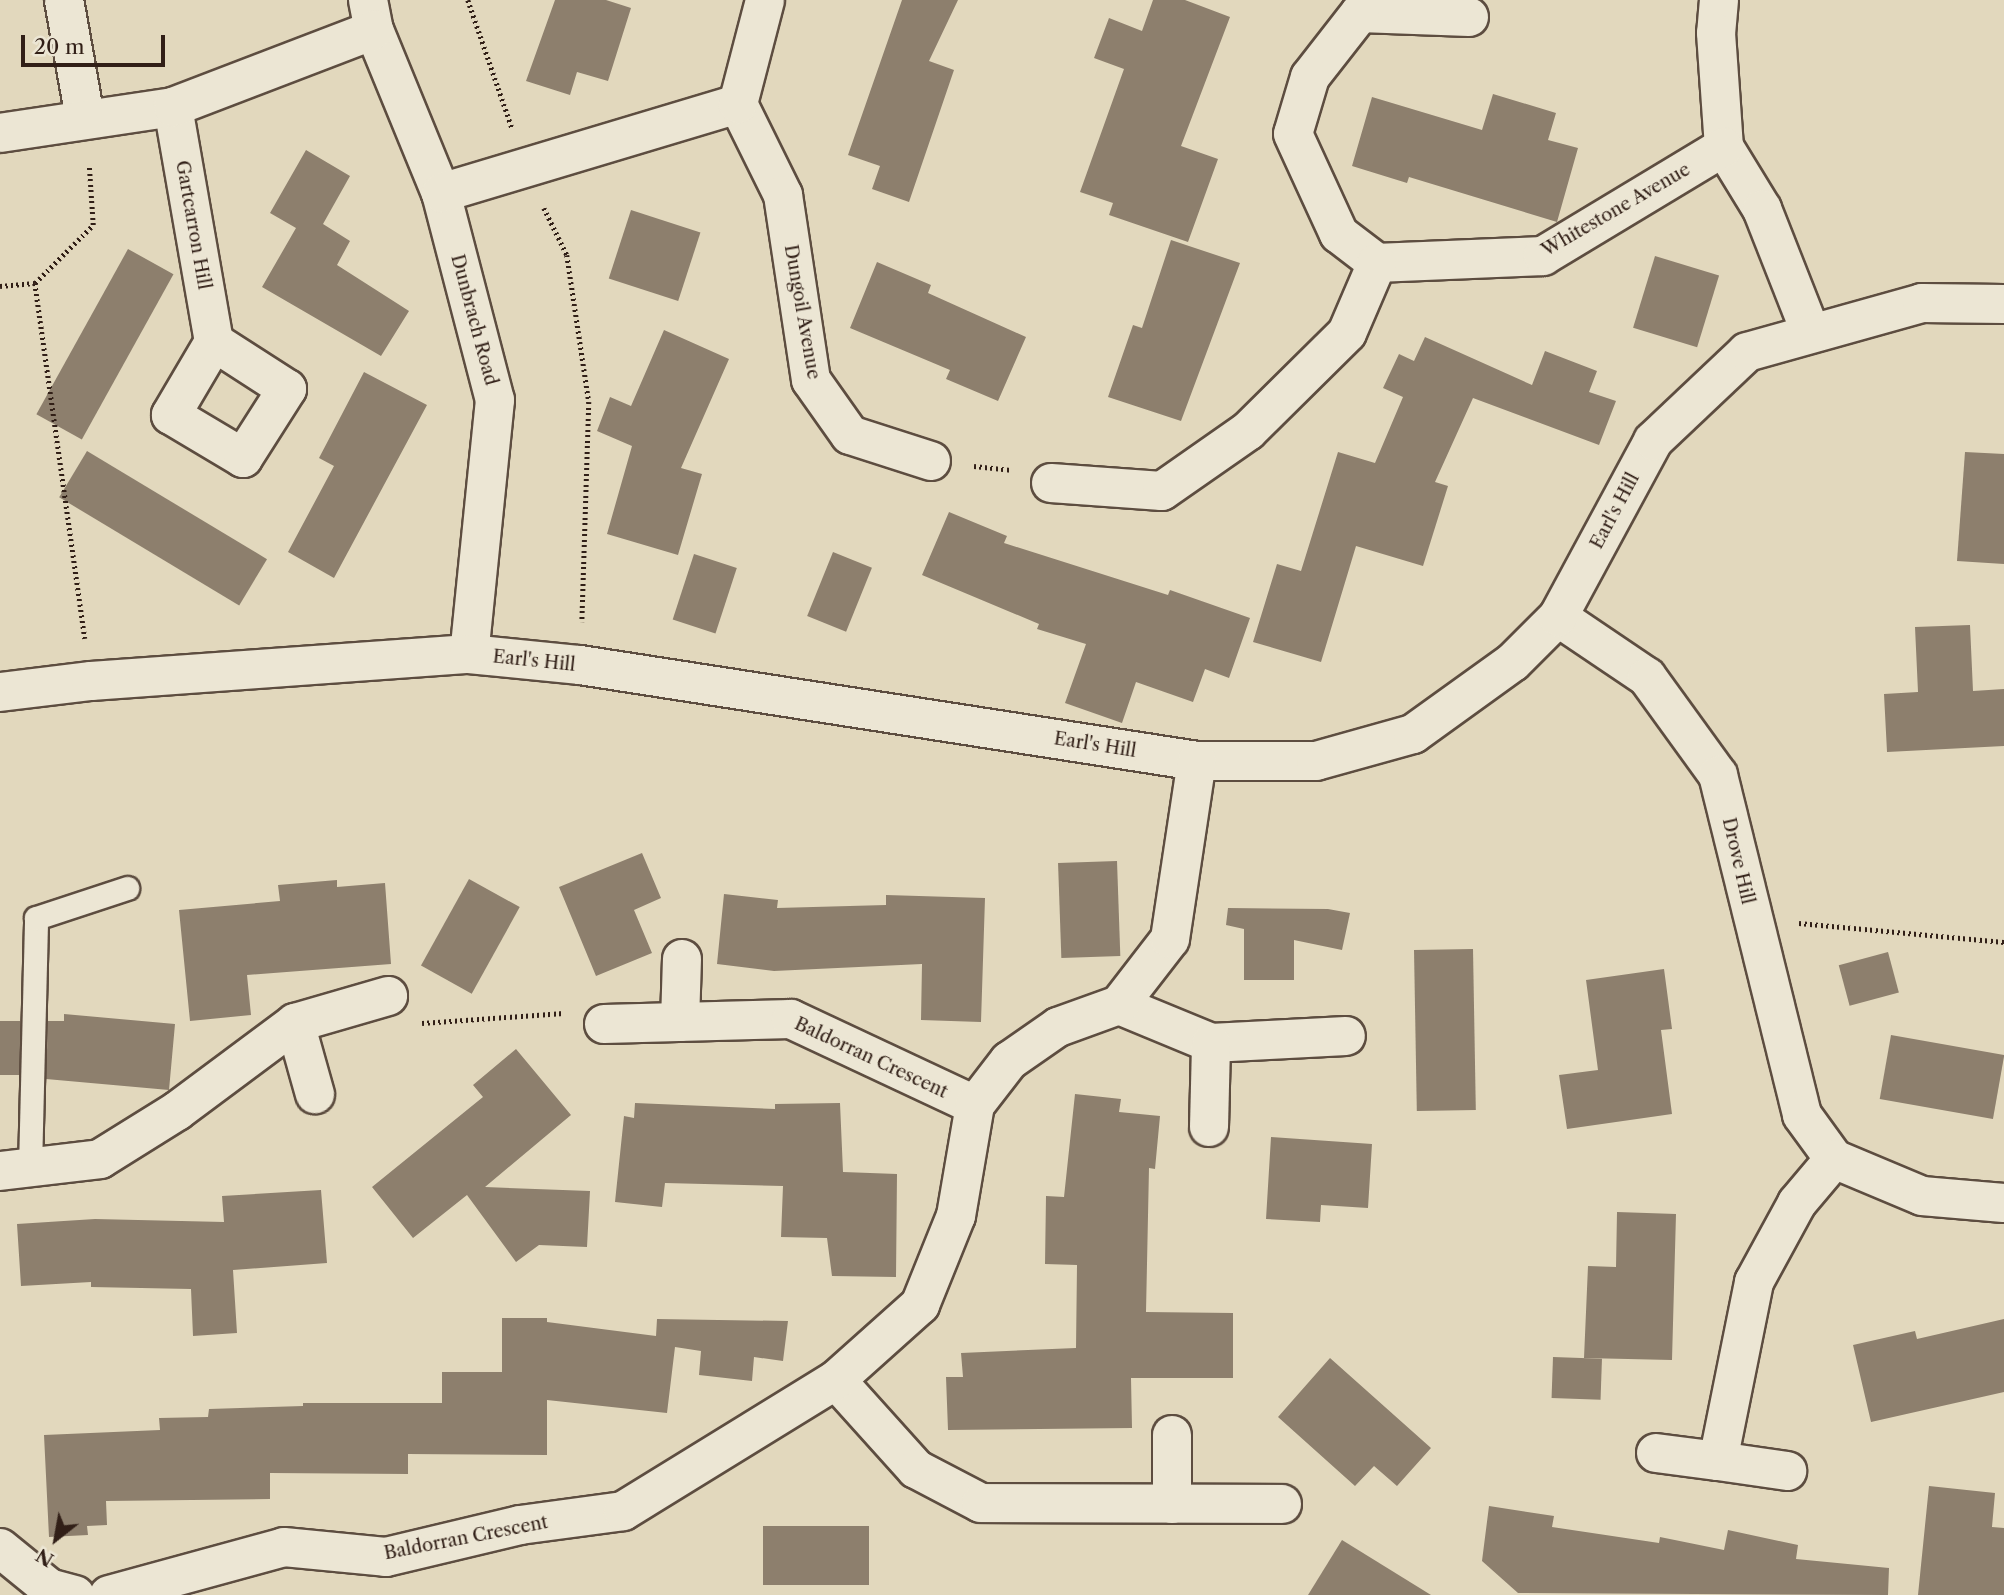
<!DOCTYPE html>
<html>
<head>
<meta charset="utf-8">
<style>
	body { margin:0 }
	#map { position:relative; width:2004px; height:1595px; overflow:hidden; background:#e2d8bd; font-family:"Libre Caslon Text",serif }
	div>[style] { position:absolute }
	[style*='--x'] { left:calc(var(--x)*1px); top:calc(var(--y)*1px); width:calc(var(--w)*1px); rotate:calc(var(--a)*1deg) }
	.building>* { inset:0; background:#8d7f6d; transform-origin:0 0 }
	.path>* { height:4.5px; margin-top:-2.25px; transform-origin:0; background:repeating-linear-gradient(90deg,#311f17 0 2px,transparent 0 5.5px) }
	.roads { filter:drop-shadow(2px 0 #5d4d40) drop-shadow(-2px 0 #5d4d40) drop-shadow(0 2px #5d4d40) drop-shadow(0 -2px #5d4d40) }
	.service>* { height:23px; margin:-11.5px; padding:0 11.5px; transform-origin:11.5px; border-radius:11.5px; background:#ece6d4 }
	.minor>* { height:38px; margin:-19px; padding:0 19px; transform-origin:19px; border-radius:19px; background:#ece6d4 }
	span { translate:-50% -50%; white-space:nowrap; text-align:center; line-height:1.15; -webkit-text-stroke:5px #ece6d4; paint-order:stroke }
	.street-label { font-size:18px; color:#311f17 }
	.north { position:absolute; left:21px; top:1504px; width:70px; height:70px; -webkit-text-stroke:5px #ece6d4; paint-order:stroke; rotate:211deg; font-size:19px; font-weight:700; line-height:28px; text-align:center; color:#311f17 }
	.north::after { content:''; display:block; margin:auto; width:24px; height:32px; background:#311f17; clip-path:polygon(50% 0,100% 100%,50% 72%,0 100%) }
	.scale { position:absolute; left:21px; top:35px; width:144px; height:32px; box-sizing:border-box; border:4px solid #311f17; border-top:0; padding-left:9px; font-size:21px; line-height:24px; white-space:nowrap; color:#311f17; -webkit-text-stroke:5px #ece6d4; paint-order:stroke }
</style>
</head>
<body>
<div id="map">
	<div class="building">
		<div style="clip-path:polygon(555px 0,606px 0,631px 8px,608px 81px,577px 72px,570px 95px,526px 81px)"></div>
		<div style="clip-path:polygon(902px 0,958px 0,929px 61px,954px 70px,909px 202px,872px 189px,880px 166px,848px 155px)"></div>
		<div style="clip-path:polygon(1153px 0,1185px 0,1230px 17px,1181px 146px,1218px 159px,1188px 242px,1109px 215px,1113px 203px,1080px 192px,1124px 69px,1094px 58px,1109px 18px,1142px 31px)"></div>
		<div style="clip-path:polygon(1493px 94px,1556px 113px,1548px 140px,1578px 148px,1557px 222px,1409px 177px,1407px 183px,1352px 166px,1372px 97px,1482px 130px)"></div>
		<div style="clip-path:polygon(306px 150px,350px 176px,323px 224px,350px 241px,337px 265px,409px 311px,381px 356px,262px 287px,296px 228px,270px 213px)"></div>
		<div style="left:631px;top:210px;width:73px;height:72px;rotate:18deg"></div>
		<div style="clip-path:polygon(1171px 240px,1240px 263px,1181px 421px,1108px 397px,1133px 325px,1142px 328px)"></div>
		<div style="left:128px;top:249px;width:52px;height:189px;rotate:29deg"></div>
		<div style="left:1655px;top:256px;width:67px;height:75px;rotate:17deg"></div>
		<div style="clip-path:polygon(877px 262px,931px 285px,928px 293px,1026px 337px,998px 401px,946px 379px,950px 370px,850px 328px)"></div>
		<div style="clip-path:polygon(664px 330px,729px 359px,681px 468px,702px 474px,678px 555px,607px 534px,632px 446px,597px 431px,610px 397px,631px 406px)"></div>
		<div style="clip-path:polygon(1425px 337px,1532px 385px,1545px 351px,1597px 371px,1589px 392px,1616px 401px,1599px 445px,1473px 398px,1435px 482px,1448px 486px,1423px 566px,1356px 546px,1321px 662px,1253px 642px,1277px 564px,1301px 571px,1338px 452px,1375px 463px,1403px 397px,1383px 388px,1399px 354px,1414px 361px)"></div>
		<div style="clip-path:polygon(364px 372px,427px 405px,334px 578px,288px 552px,334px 466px,319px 458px)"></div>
		<div style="left:87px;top:451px;width:210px;height:54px;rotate:31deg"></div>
		<div style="clip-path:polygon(1965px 452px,2004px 454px,2004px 564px,1957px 561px)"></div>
		<div style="clip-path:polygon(949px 512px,1007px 536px,1004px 543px,1168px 595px,1170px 590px,1250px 618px,1229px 678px,1205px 669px,1193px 702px,1136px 682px,1122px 723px,1065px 703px,1086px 644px,1037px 629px,1039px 624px,922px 575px)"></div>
		<div style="left:833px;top:552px;width:42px;height:69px;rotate:22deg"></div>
		<div style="left:694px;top:554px;width:45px;height:69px;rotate:18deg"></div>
		<div style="clip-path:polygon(1970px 625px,1973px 691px,2004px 689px,2004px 746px,1887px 752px,1884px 694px,1918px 692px,1915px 627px)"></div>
		<div style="clip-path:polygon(642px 853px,661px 898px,634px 910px,652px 953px,596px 976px,559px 887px)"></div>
		<div style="left:1117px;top:861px;width:95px;height:59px;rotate:88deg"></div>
		<div style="left:469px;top:879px;width:58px;height:99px;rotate:29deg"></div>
		<div style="clip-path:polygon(337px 880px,337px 887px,385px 883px,391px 964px,247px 975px,251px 1015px,190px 1021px,179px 910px,280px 901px,278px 885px)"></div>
		<div style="clip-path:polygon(724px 894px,778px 900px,777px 908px,886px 905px,886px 895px,985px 898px,981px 1022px,921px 1020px,922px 964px,774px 971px,717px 964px)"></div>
		<div style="clip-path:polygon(1228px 908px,1328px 909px,1350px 913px,1342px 950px,1294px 940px,1294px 980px,1244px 980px,1244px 929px,1226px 925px)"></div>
		<div style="left:1473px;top:949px;width:161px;height:59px;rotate:89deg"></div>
		<div style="left:1888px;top:952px;width:42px;height:51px;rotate:75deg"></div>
		<div style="clip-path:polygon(1664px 969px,1672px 1029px,1661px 1030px,1672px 1114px,1567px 1129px,1559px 1075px,1598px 1070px,1586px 980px)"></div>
		<div style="clip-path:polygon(64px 1014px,175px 1024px,169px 1090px,46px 1079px,48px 1021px,64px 1021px)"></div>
		<div style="left:0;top:1021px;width:20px;height:54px"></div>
		<div style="left:1891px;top:1035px;width:115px;height:65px;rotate:10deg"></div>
		<div style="clip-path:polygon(516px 1049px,571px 1115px,485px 1187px,590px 1191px,587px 1247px,539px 1245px,516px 1262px,467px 1195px,413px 1238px,372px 1187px,483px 1097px,473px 1085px)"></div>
		<div style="clip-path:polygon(1075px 1094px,1121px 1099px,1119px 1112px,1160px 1116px,1155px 1169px,1149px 1168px,1146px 1312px,1233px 1313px,1233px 1378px,1131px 1378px,1132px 1428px,948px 1430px,946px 1377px,963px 1377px,961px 1353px,1076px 1348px,1077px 1265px,1045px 1264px,1046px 1196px,1064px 1197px)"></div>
		<div style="clip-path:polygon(635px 1103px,775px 1109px,775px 1104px,840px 1103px,843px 1172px,897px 1174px,896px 1277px,832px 1276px,827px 1238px,781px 1237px,783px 1186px,665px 1183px,662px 1207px,615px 1202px,624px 1116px,634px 1118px)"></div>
		<div style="clip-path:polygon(1271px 1137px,1372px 1144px,1368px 1208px,1321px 1205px,1320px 1222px,1266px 1219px)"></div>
		<div style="clip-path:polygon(321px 1190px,327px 1263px,233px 1270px,237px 1333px,193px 1336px,191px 1289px,91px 1287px,91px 1282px,21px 1286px,17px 1224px,95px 1219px,224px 1222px,222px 1196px)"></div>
		<div style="clip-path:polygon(1617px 1212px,1676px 1214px,1672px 1360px,1584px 1358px,1588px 1266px,1616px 1267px)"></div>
		<div style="clip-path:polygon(502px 1318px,547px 1318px,547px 1322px,656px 1336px,657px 1319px,788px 1321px,783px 1361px,754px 1357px,752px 1381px,699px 1375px,701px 1351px,675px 1347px,667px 1413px,547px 1400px,547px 1455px,408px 1454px,408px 1474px,270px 1473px,270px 1499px,106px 1501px,107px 1525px,87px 1526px,88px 1535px,49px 1537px,44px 1435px,160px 1430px,159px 1418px,208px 1417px,209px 1409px,303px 1406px,303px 1403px,442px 1403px,442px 1372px,502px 1372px)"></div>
		<div style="clip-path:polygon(2004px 1319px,2004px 1392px,1871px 1422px,1853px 1345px,1915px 1331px,1917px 1339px)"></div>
		<div style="left:1553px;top:1357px;width:49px;height:41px;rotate:2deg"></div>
		<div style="clip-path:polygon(1330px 1358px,1431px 1448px,1397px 1486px,1374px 1466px,1355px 1486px,1278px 1417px)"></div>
		<div style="clip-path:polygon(1929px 1486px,1995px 1493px,1992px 1527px,2004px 1528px,2004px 1595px,1918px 1595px)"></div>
		<div style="clip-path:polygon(1489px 1506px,1554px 1516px,1552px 1527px,1659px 1543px,1660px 1537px,1724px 1550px,1728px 1530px,1798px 1545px,1796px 1559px,1889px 1568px,1888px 1595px,1518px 1593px,1482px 1561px)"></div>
		<div style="left:763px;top:1526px;width:106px;height:59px"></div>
		<div style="clip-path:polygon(1342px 1540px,1431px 1595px,1308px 1595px)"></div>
	</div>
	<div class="path">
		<div style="--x:468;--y:0;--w:135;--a:71"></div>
		<div style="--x:544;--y:208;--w:52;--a:63.9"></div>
		<div style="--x:567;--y:255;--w:149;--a:81.5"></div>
		<div style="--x:589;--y:402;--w:220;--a:91.8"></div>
		<div style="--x:35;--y:283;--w:359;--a:82"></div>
		<div style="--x:0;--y:286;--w:35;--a:-5"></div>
		<div style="--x:35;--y:283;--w:82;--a:-45"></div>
		<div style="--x:93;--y:225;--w:60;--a:-93.8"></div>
		<div style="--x:974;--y:466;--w:37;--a:6"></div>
		<div style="--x:1799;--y:923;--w:206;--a:5.3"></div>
		<div style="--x:422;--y:1023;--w:142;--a:-4"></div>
	</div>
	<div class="roads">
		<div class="service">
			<div style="--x:30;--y:1168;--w:250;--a:-88.6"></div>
			<div style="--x:36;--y:918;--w:96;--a:-18.2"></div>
		</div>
		<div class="minor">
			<div style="--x:64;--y:0;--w:120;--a:79.9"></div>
			<div style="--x:368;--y:0;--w:31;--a:79"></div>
			<div style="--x:374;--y:30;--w:176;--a:67.7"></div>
			<div style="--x:441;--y:193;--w:214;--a:75.4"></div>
			<div style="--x:495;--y:400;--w:255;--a:95.8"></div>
			<div style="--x:1719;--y:0;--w:33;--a:95"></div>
			<div style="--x:1716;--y:33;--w:114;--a:86"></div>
			<div style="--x:1724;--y:147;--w:73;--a:58.5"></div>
			<div style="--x:1762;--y:209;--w:131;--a:68.5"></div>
			<div style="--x:1469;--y:17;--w:109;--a:-177.9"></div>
			<div style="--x:1360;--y:13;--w:81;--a:128"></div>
			<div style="--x:1310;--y:77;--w:59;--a:106.6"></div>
			<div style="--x:1293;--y:134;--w:110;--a:65.3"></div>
			<div style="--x:1339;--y:234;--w:48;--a:37.3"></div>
			<div style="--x:1377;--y:263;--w:166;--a:-2.4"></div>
			<div style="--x:1543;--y:256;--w:211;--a:-31.1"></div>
			<div style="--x:738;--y:104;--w:102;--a:63.7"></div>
			<div style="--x:783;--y:195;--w:187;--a:81.4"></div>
			<div style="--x:811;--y:380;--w:67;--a:54.7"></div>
			<div style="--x:850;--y:435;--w:85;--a:17.8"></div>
			<div style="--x:173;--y:107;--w:239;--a:80.1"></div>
			<div style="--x:214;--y:342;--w:85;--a:120.5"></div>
			<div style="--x:171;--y:415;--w:84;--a:30.8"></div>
			<div style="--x:243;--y:458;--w:82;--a:-57.5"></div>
			<div style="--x:287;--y:389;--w:87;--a:-147.2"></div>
			<div style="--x:0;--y:133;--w:175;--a:-8.5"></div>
			<div style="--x:173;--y:107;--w:215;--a:-21"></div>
			<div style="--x:441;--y:193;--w:310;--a:-16.7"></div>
			<div style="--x:738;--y:104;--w:107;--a:-75.4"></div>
			<div style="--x:1051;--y:483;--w:111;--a:4.1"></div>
			<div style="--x:1162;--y:491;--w:105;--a:-34.9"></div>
			<div style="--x:1248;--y:431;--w:139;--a:-44.7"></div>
			<div style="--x:1347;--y:333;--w:76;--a:-66.8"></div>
			<div style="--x:1558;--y:617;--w:107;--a:34"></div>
			<div style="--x:1647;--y:677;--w:121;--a:54.1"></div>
			<div style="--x:1718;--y:775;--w:350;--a:76.1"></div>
			<div style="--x:1802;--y:1115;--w:54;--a:54"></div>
			<div style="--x:1834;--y:1159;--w:95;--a:22.8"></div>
			<div style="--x:1922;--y:1196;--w:82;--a:4.9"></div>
			<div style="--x:0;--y:692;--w:92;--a:-6.9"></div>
			<div style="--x:91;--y:681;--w:379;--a:-4.1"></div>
			<div style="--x:469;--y:654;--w:112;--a:5.7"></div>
			<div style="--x:580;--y:665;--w:624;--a:8.84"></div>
			<div style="--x:1197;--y:761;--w:119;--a:0"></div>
			<div style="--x:1316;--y:761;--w:101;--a:-15.6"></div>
			<div style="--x:1413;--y:734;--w:123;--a:-35.8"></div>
			<div style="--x:1513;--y:662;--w:64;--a:-45"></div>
			<div style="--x:1558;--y:617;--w:200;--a:-61.6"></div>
			<div style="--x:1653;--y:441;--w:129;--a:-43.4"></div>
			<div style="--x:1747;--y:352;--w:182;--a:-15.6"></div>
			<div style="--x:1922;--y:303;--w:82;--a:0.7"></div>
			<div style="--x:1119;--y:1005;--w:100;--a:22.4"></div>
			<div style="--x:1211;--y:1043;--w:135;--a:-3"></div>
			<div style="--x:680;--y:1022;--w:63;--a:-88.2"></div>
			<div style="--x:295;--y:1023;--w:74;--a:74.3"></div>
			<div style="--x:604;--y:1024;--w:187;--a:-1.5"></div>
			<div style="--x:791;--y:1019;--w:203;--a:25.1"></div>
			<div style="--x:1209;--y:1127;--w:84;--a:-88.6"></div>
			<div style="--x:0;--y:1171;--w:101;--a:-6.8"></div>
			<div style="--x:100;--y:1159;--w:91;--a:-31.9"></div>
			<div style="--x:177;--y:1111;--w:147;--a:-36.7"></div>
			<div style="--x:295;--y:1023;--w:97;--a:-16.2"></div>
			<div style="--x:836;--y:1380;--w:120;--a:48"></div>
			<div style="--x:916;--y:1469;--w:73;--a:27.6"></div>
			<div style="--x:981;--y:1503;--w:301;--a:0.2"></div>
			<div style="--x:1656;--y:1453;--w:63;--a:7.4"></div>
			<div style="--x:1718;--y:1461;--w:183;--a:-78.6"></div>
			<div style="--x:1754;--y:1282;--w:90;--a:-61.4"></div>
			<div style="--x:1797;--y:1203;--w:57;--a:-49.9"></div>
			<div style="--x:1718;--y:1461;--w:70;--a:8.2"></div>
			<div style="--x:1172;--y:1504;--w:69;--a:-90"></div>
			<div style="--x:0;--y:1548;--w:63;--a:39.2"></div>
			<div style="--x:49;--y:1588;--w:27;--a:15"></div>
			<div style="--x:109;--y:1595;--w:181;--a:-15.3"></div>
			<div style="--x:284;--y:1547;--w:102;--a:5.6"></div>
			<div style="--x:386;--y:1557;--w:138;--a:-13.4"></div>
			<div style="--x:520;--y:1525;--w:104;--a:-7.7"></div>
			<div style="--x:623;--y:1511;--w:250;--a:-31.6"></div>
			<div style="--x:836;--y:1380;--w:113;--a:-41.8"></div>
			<div style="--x:920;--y:1305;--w:96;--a:-68"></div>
			<div style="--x:956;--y:1216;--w:113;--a:-80.3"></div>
			<div style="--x:975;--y:1105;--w:56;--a:-52.3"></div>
			<div style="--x:1009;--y:1061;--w:60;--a:-34.8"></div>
			<div style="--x:1058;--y:1027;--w:65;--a:-19.8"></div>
			<div style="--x:1119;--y:1005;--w:83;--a:-52.3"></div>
			<div style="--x:1170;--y:939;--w:180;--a:-81.4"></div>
		</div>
	</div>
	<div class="street-label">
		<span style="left:1616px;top:210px;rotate:-30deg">Whitestone Avenue</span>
		<span style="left:193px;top:225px;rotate:80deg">Gartcarron Hill</span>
		<span style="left:802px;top:312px;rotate:80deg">Dungoil Avenue</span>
		<span style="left:474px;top:320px;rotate:75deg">Dunbrach Road</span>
		<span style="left:1615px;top:511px;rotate:-62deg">Earl's Hill</span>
		<span style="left:534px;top:661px;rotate:6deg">Earl's Hill</span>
		<span style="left:1095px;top:745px;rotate:9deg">Earl's Hill</span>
		<span style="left:1738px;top:861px;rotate:77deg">Drove Hill</span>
		<span style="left:871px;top:1058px;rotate:25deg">Baldorran Crescent</span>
		<span style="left:466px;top:1538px;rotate:-11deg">Baldorran Crescent</span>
	</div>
	<div class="north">N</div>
	<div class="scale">20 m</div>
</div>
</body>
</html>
